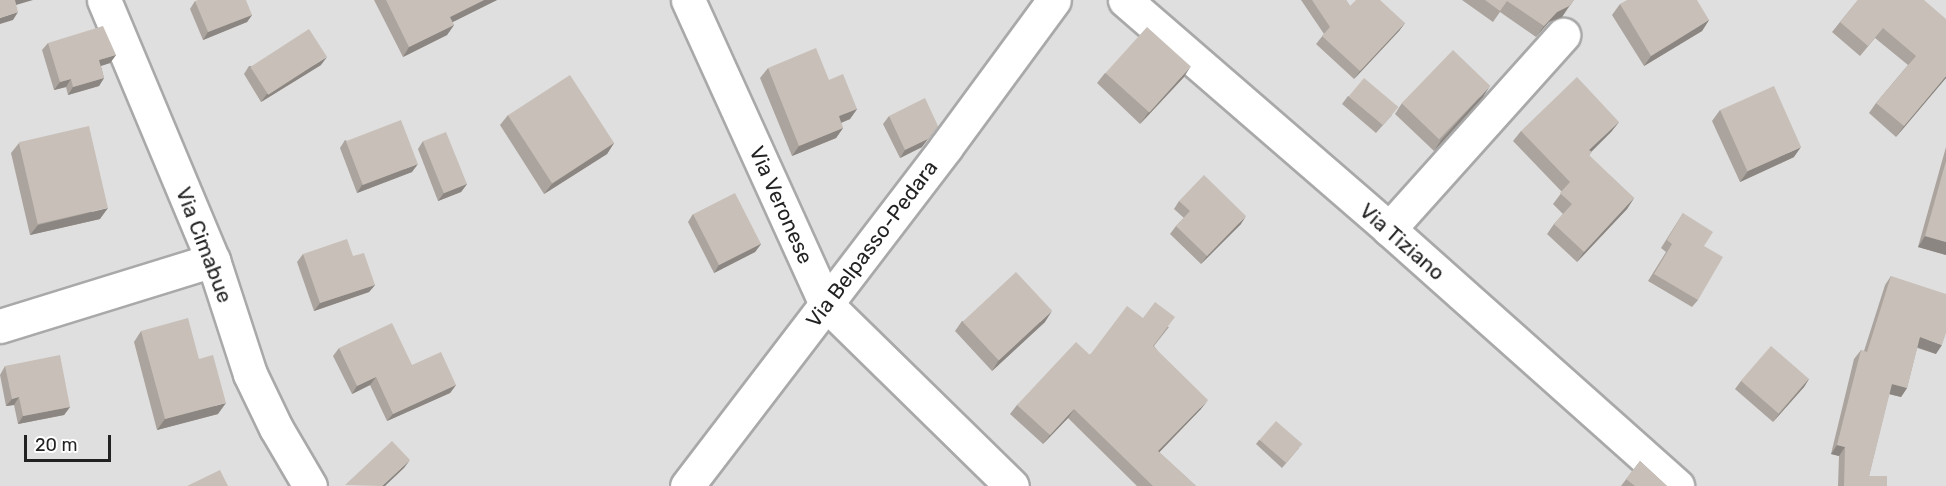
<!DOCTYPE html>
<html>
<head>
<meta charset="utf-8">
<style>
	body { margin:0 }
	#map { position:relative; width:1946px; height:486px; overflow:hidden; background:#f2efe9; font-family:Rubik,sans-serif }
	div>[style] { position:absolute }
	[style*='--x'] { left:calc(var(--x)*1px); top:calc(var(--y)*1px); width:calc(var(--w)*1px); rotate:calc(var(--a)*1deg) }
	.residential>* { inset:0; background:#e0dfdf; transform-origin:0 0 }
	.roads { filter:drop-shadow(2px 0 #a9a9a9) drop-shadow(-2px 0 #a9a9a9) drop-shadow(0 2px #a9a9a9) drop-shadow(0 -2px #a9a9a9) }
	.minor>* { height:33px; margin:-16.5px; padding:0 16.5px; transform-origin:16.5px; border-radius:16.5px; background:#fff }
	.wall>* { inset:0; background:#aba49e }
	.shaded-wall>* { inset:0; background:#8b8681 }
	.building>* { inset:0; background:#c7bfb8; transform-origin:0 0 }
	span { translate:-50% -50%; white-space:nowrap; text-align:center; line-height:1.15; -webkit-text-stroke:4.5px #fff; paint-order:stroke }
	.street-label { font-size:21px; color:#222 }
	.scale { position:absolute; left:24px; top:435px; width:87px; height:27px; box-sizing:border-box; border:3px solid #222; border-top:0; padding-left:8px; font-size:18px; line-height:21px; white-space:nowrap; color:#222; -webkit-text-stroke:4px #fff; paint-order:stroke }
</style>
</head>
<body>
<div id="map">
	<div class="residential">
		<div style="left:0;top:0;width:1946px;height:486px"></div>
	</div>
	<div class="roads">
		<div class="minor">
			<div style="--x:104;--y:0;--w:282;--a:67.3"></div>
			<div style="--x:213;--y:260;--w:120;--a:72"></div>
			<div style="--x:250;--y:374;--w:60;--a:64.3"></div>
			<div style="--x:276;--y:428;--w:67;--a:59.6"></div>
			<div style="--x:688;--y:0;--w:334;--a:65.6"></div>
			<div style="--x:826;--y:304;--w:260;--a:44.4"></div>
			<div style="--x:1125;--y:0;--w:349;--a:40.9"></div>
			<div style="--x:1389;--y:229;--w:386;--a:41.7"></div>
			<div style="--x:1389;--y:229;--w:261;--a:-48.1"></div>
			<div style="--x:0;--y:326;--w:223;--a:-17.2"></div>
			<div style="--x:687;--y:486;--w:427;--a:-52.6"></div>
			<div style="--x:946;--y:147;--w:182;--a:-53.7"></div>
		</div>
	</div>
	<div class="wall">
		<div style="clip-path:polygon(374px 0,497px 0,452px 22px,454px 25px,447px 35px,403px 57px)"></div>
		<div style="clip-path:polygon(1301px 0,1346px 0,1350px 6px,1405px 23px,1399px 31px,1354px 79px,1316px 44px,1324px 34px)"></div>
		<div style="clip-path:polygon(1462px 0,1574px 0,1562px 17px,1549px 22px,1536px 37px,1500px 12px,1493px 22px)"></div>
		<div style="clip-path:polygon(1858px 0,1946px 78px,1896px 137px,1869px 113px,1876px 103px,1908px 65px,1875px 38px,1860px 56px,1832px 32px,1840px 22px)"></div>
		<div style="clip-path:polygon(195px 1px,252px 15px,247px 22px,203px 40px,190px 9px)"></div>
		<div style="clip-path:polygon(1620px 4px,1709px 20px,1702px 31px,1644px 66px,1612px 15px)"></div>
		<div style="clip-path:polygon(48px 43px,116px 55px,110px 63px,101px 66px,104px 78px,99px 86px,68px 95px,66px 87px,54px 90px,42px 50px)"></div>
		<div style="clip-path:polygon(321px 65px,261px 102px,244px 74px,249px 66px)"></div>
		<div style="clip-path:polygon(768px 68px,829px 80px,857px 109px,850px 119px,841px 123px,843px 128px,836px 138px,792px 156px,760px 78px)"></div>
		<div style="clip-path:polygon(1105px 73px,1184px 77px,1140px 124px,1097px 83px)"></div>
		<div style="clip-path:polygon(1348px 96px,1392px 115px,1376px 133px,1342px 104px)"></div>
		<div style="clip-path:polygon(1483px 97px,1434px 151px,1395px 114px,1402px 103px)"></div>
		<div style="clip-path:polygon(1720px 110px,1794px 157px,1740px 182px,1712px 121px)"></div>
		<div style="clip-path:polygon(508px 115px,614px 143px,607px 154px,544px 194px,500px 125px)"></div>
		<div style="clip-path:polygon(889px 116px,922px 147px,900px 158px,883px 124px)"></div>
		<div style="clip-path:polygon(1619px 122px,1611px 132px,1591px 152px,1589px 156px,1634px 198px,1627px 209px,1577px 262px,1547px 234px,1554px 224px,1563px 214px,1553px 204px,1562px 192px,1513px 141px,1521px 131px)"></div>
		<div style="clip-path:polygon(345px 140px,412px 172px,357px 193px,340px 148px)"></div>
		<div style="clip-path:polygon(423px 141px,467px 184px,461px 192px,438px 201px,418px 149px)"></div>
		<div style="clip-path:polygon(19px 143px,100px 219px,30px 235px,11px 153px)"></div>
		<div style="clip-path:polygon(1946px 147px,1946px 255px,1918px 247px)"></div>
		<div style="clip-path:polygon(1179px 201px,1241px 224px,1201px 264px,1170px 234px,1176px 226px,1184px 218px,1174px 209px)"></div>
		<div style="clip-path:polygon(1683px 213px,1704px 246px,1698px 300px,1692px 307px,1648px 281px,1666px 252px,1661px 248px)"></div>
		<div style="clip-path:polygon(693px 214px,761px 244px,755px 252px,714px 273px,688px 222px)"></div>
		<div style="clip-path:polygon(303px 254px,353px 256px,375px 285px,369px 292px,314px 311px,297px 262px)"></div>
		<div style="clip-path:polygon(1891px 276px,1936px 354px,1917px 348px,1907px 388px,1901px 397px,1889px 394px,1869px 476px,1887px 486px,1838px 486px,1839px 456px,1831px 454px,1854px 359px,1861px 350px,1864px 351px,1885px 285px)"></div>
		<div style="clip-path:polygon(1143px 318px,1169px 327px,1154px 346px,1201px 409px,1159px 452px,1196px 486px,1137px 486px,1068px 418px,1043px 444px,1010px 414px,1017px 405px)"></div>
		<div style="clip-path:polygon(962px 321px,1045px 322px,992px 371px,955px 331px)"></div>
		<div style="clip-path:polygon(141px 331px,199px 359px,218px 414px,157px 430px,134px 342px)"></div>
		<div style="clip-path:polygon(339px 348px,412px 365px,456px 385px,450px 393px,387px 421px,370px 385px,352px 394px,333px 356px)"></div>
		<div style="clip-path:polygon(5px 366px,70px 407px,64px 415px,18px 424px,14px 405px,6px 406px,0 375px)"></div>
		<div style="clip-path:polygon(1809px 379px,1804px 387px,1773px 422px,1735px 389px,1741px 381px)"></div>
		<div style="clip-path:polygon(1259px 440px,1299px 448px,1282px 468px,1256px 444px)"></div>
		<div style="clip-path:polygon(1640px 461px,1667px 486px,1621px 486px)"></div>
	</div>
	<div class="shaded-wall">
		<div style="clip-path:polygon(14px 0,33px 0,9px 7px)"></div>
		<div style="clip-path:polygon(484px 0,497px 0,443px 27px,450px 17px)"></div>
		<div style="clip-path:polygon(1569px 6px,1562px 17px,1549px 22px,1536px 37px,1544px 26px,1557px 12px)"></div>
		<div style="clip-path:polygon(18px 12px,13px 20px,0 24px,0 18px)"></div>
		<div style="clip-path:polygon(252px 15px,247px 22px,203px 40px,208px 32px)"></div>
		<div style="clip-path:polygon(1709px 20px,1702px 31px,1644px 66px,1651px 56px)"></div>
		<div style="clip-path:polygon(1405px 23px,1399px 31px,1354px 79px,1360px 71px)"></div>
		<div style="clip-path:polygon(454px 25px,447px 35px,403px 57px,409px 47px)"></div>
		<div style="clip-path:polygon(116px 55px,110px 63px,94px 68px,99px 60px)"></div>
		<div style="clip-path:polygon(327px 57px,321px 65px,261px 102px,267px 94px)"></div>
		<div style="clip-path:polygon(1191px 66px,1184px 77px,1140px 124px,1148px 113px)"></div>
		<div style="clip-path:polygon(1946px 76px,1946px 78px,1896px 137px,1904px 126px)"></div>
		<div style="clip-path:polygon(104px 78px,99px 86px,68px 95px,73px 87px)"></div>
		<div style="clip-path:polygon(71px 79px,66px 87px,54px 90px,60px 82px)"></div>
		<div style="clip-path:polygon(1490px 86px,1483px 97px,1434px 151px,1441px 140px)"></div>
		<div style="clip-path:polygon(857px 109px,850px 119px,831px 127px,839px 116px)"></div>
		<div style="clip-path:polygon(1619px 122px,1611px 132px,1582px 161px,1589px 150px)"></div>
		<div style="clip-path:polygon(938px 126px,922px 147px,900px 158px,905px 150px)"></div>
		<div style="clip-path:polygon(843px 128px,836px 138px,792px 156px,799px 146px)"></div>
		<div style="clip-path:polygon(614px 143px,607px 154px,544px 194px,552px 184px)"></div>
		<div style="clip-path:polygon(1801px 147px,1794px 157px,1740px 182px,1748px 171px)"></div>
		<div style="clip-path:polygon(418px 164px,412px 172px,357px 193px,362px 185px)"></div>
		<div style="clip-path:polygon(467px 184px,461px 192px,438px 201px,444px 193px)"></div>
		<div style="clip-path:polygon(1634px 198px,1627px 209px,1577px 262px,1584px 252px)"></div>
		<div style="clip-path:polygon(108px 208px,100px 219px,30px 235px,38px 225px)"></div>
		<div style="clip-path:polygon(1246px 216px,1241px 224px,1201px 264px,1207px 256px)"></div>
		<div style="clip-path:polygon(1925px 236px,1946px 242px,1946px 255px,1918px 247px)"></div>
		<div style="clip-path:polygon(761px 244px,755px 252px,714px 273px,719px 265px)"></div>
		<div style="clip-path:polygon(375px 285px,369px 292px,314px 311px,320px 303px)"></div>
		<div style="clip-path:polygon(1052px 311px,1045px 322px,992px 371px,999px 360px)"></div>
		<div style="clip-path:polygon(1920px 337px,1942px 345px,1936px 354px,1914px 346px)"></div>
		<div style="clip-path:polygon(376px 377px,370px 385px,352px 394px,357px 386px)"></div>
		<div style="clip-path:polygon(1809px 379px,1804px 387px,1773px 422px,1779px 414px)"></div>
		<div style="clip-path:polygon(1892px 384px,1907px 388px,1901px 397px,1885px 393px)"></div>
		<div style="clip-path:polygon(456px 385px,450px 393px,387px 421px,393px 414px)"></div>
		<div style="clip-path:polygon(19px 397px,14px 405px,6px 406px,12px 399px)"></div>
		<div style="clip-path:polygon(1208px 400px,1201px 409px,1151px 461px,1158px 451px)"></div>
		<div style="clip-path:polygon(226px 403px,218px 414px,157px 430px,165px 419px)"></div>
		<div style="clip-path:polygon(70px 407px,64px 415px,18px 424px,23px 416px)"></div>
		<div style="clip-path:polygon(1074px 409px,1068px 418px,1043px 444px,1050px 435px)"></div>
		<div style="clip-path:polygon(1837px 445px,1845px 447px,1839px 456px,1831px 454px)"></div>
		<div style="clip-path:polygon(410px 460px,404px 468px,385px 486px,382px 486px)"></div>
	</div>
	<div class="building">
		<div style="clip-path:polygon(0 0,15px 0,18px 12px,0 18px)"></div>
		<div style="clip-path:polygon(198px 0,246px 0,252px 15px,208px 32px,195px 1px)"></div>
		<div style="clip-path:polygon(386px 0,484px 0,450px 17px,454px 25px,409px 47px)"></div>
		<div style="clip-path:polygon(1312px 0,1346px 0,1350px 6px,1356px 0,1380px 0,1405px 23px,1360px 71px,1322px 36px,1330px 27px)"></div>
		<div style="clip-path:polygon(1485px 0,1574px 0,1569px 6px,1557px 12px,1544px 26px,1507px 1px,1500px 11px)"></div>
		<div style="clip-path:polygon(1627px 0,1697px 0,1709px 20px,1651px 56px,1620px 4px)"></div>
		<div style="clip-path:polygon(1858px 0,1924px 0,1946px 19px,1946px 76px,1904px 126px,1876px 103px,1916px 56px,1883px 28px,1868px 46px,1840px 22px)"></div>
		<div style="clip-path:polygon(103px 26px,116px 55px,99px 60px,104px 78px,73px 87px,71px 79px,60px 82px,48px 43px)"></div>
		<div style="left:1147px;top:27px;width:59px;height:62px;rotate:42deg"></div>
		<div style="left:309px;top:29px;width:33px;height:70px;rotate:57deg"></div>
		<div style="clip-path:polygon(816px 48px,829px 80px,843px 74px,857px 109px,839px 116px,843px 128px,799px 146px,768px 68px)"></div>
		<div style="left:1453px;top:50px;width:52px;height:74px;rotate:44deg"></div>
		<div style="left:570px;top:75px;width:81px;height:74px;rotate:57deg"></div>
		<div style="clip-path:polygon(1577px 77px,1619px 122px,1589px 150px,1592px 152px,1589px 155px,1634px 198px,1584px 252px,1554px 224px,1572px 204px,1560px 193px,1570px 182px,1521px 131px)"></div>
		<div style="left:1364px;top:78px;width:45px;height:24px;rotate:40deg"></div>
		<div style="left:1774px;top:86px;width:67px;height:59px;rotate:66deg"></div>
		<div style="clip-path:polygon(925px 98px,938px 126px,928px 139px,905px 150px,889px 116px)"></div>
		<div style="left:401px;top:120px;width:47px;height:59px;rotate:69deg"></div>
		<div style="left:89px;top:126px;width:84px;height:72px;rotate:77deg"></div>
		<div style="left:446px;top:132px;width:56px;height:25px;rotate:68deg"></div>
		<div style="clip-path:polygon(1946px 161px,1946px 242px,1925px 236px)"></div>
		<div style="clip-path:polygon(1204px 175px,1246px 216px,1207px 256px,1176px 226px,1190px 211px,1179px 201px)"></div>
		<div style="left:735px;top:193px;width:57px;height:47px;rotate:63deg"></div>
		<div style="clip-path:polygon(1683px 213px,1713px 232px,1704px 246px,1723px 257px,1698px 300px,1654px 274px,1672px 244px,1667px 240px)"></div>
		<div style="clip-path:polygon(347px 239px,353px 256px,364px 253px,375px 285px,320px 303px,303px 254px)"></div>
		<div style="left:1016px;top:272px;width:53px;height:73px;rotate:47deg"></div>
		<div style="clip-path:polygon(1891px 276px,1946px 294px,1946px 333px,1942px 345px,1920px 337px,1907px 388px,1892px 384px,1869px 476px,1887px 476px,1887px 486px,1844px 486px,1845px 447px,1837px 445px,1861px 350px,1867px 352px)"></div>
		<div style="clip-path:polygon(1155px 302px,1175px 317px,1153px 346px,1208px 400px,1158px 451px,1196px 486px,1153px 486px,1074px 409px,1050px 435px,1017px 405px,1076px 342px,1090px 355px,1127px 306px,1143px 318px)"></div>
		<div style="clip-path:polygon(188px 318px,199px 359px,213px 355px,226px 403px,165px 419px,141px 331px)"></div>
		<div style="clip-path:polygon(392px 323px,412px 365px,441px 352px,456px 385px,393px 414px,376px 377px,357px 386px,339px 348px)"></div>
		<div style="left:1771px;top:346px;width:50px;height:46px;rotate:41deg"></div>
		<div style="clip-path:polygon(60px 355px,70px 407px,23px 416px,19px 397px,12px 399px,5px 366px)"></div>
		<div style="left:1276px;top:421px;width:35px;height:25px;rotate:41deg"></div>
		<div style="clip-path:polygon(392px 441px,410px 460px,382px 486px,345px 485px)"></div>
		<div style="clip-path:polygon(1640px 461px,1667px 486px,1635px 486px,1626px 479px)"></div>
		<div style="clip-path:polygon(220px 470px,228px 486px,187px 486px)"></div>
	</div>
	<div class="street-label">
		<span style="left:781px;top:205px;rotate:66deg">Via Veronese</span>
		<span style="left:1402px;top:242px;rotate:41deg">Via Tiziano</span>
		<span style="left:872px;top:244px;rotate:-53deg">Via Belpasso-Pedara</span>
		<span style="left:204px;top:245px;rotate:69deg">Via Cimabue</span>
	</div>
	<div class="scale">20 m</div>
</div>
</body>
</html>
